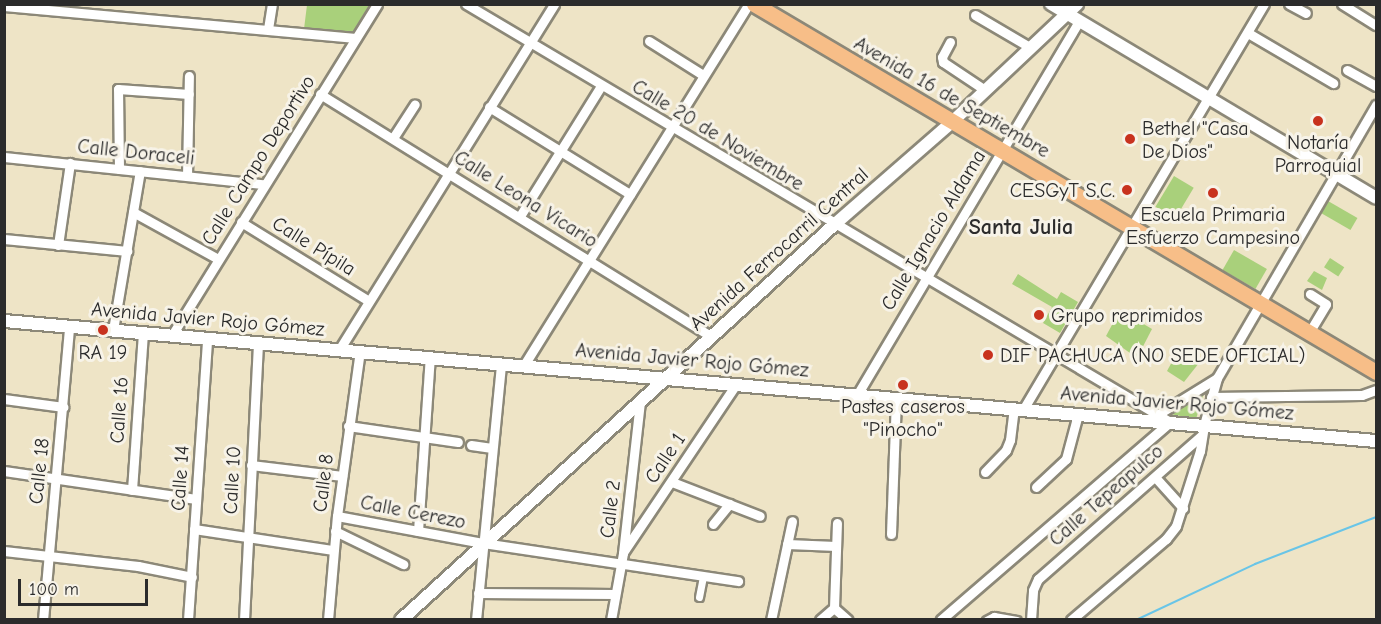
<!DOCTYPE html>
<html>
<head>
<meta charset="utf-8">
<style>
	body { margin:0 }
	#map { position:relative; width:1381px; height:624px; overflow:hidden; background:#eee4c6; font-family:"Comic Neue",sans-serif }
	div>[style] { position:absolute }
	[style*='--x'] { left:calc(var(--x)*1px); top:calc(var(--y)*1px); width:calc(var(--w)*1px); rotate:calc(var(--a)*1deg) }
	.green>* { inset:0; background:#a9d07b; transform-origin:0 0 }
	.stream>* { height:2px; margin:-1px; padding:0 1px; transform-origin:1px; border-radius:1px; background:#69c5e7 }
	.roads { filter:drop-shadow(2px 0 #8c8878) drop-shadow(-2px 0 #8c8878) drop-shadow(0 2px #8c8878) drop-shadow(0 -2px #8c8878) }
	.pedestrian>* { height:7px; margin:-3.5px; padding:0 3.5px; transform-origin:3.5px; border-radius:3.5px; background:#fff }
	.minor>* { height:9px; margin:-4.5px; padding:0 4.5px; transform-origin:4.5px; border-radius:4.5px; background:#fff }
	.tertiary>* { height:12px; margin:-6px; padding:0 6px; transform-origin:6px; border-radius:6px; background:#fff }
	.primary>* { height:15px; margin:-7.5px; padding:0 7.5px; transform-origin:7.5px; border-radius:7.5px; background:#f7be88 }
	.dots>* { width:16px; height:16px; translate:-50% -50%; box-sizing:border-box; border:3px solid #f7f3e8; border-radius:50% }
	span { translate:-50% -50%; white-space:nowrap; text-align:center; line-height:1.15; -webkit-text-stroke:6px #f7f3e8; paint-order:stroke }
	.street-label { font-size:20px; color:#2b2b2b }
	.poi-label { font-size:20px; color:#2b2b2b }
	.left { translate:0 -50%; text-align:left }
	.right { translate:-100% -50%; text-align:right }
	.quarter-label { font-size:22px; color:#2b2b2b; font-weight:700 }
	.frame { position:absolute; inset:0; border:6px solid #2b2b2b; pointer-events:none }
	.scale { position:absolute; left:18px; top:579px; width:130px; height:27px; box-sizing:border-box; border:3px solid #2b2b2b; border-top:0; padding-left:8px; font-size:18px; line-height:21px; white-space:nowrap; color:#2b2b2b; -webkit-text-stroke:4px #f7f3e8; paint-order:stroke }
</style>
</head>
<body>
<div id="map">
	<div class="green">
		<div style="clip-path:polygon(307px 5px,375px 5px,356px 34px,304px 29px)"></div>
		<div style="left:1174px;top:176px;width:23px;height:36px;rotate:31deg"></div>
		<div style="left:1328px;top:201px;width:34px;height:14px;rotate:30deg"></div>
		<div style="left:1234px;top:250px;width:38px;height:23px;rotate:30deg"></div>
		<div style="left:1330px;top:258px;width:17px;height:11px;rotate:33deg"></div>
		<div style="clip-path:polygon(1314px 271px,1327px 278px,1322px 290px,1307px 281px)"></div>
		<div style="clip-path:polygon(1018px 274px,1057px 299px,1061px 292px,1078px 302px,1060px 333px,1043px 323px,1052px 307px,1012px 284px)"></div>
		<div style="clip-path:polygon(1120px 310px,1152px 329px,1137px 358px,1106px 336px)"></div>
		<div style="clip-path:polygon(1179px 349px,1199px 363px,1184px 382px,1167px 371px)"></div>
		<div style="clip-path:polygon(1202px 391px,1204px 393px,1196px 419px,1170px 414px)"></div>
	</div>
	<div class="stream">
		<div style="--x:1136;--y:620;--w:132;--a:-25.2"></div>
		<div style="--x:1255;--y:564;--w:130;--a:-21.2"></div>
	</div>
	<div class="roads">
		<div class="pedestrian">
			<div style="--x:699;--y:597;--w:20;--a:-79"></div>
			<div style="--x:986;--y:620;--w:9;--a:-27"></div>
			<div style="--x:994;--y:616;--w:23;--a:10"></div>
		</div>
		<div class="minor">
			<div style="--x:466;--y:4;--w:819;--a:30.7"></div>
			<div style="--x:1170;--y:422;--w:303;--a:139.2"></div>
			<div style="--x:1289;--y:4;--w:19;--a:28"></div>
			<div style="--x:1342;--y:4;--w:40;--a:32"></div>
			<div style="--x:4;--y:6;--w:353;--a:5.2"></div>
			<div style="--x:975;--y:15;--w:65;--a:30.5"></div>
			<div style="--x:268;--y:29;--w:25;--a:-81"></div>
			<div style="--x:1248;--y:33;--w:99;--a:30.5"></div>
			<div style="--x:649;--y:41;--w:64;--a:32.2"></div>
			<div style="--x:950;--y:42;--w:17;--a:118"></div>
			<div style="--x:942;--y:57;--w:5;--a:79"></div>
			<div style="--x:943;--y:62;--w:50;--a:33.7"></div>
			<div style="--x:1347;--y:70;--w:33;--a:29"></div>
			<div style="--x:320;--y:94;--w:461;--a:31.8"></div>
			<div style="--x:489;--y:107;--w:166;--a:31.7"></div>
			<div style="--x:393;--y:138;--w:40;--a:-57.1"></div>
			<div style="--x:4;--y:157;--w:260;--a:6"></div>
			<div style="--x:119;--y:169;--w:80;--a:-90.7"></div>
			<div style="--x:118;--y:89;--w:71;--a:4"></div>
			<div style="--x:187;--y:176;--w:100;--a:-88.9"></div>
			<div style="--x:133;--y:212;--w:97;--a:28.9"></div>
			<div style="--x:520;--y:216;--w:153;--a:-58.1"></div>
			<div style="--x:241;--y:222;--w:150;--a:31.7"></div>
			<div style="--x:4;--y:239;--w:124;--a:5.6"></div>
			<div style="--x:58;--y:245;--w:83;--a:-81.7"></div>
			<div style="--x:113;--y:330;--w:161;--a:-80.4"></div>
			<div style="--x:1310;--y:331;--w:31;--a:-59"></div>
			<div style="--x:1326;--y:304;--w:19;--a:-148"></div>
			<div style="--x:172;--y:335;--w:389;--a:-58.2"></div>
			<div style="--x:339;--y:350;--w:407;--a:-58.1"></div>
			<div style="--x:524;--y:365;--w:425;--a:-58.1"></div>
			<div style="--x:857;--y:395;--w:435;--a:-59.3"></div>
			<div style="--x:1211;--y:397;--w:151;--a:-0.8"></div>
			<div style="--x:1362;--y:395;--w:15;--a:-20"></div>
			<div style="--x:4;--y:399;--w:60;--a:7.7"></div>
			<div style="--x:1024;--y:408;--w:470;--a:-59.3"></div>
			<div style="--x:1157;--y:415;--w:70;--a:-31.7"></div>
			<div style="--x:348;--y:426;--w:111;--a:8.3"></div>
			<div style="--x:471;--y:445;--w:21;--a:8"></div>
			<div style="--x:251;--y:465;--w:92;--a:6.9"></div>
			<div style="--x:4;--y:471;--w:194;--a:8.3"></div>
			<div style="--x:985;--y:472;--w:30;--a:-46"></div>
			<div style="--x:1006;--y:450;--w:11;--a:-68"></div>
			<div style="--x:1010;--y:440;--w:32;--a:-83"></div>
			<div style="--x:1155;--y:477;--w:42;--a:47.9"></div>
			<div style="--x:672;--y:482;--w:94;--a:21.1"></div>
			<div style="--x:1036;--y:487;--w:41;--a:-43"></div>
			<div style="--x:1066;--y:459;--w:47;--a:-75.1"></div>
			<div style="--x:132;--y:490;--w:157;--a:-86"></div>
			<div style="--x:337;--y:516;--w:148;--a:10.5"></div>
			<div style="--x:483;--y:543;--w:258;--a:8.5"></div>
			<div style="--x:713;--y:524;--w:26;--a:-51"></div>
			<div style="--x:194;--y:529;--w:141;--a:8.6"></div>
			<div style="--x:335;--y:531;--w:76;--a:25.9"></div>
			<div style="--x:418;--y:531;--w:174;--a:-86.1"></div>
			<div style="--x:891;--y:534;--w:136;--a:-87.9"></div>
			<div style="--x:787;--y:544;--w:49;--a:2.3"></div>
			<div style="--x:4;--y:551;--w:135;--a:6.4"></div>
			<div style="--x:138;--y:566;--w:55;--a:11.5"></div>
			<div style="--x:624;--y:551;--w:202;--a:-56.1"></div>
			<div style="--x:478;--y:593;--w:137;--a:0.4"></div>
			<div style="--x:834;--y:608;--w:18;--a:41"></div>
			<div style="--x:43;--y:620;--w:295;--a:-84.9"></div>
			<div style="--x:188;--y:620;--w:282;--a:-86.1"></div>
			<div style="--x:244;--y:620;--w:277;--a:-87.1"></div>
			<div style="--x:328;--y:620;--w:104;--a:-85.1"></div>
			<div style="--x:337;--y:516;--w:167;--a:-82.1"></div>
			<div style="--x:476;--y:620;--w:258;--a:-84.4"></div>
			<div style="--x:611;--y:620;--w:68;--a:-79.8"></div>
			<div style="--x:623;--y:553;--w:152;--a:-83.6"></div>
			<div style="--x:771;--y:620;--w:101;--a:-78"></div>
			<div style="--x:820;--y:620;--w:18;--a:-41"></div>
			<div style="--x:834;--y:608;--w:85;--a:-88"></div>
			<div style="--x:1031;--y:620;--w:30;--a:-86"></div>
			<div style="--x:1033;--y:590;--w:12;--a:-66"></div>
			<div style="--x:1038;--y:579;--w:218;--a:-41.3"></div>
			<div style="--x:1071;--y:620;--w:125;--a:-40.5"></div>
			<div style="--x:1166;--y:539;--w:16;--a:-52"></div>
			<div style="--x:1176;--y:526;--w:79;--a:-72.3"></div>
			<div style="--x:1200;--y:451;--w:26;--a:-81"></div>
			<div style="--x:1204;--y:425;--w:49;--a:-74.5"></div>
			<div style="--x:1217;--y:378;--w:316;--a:-59.8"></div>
		</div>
		<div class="tertiary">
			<div style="--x:1051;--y:4;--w:378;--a:30.8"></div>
			<div style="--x:4;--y:321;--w:1377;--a:5"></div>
			<div style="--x:401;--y:620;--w:588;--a:-42.38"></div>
			<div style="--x:835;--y:224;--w:155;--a:-41.1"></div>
			<div style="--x:952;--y:122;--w:172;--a:-43.3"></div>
		</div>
		<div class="primary">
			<div style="--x:754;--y:4;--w:723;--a:30.61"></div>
		</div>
	</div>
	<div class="dots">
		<div style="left:1318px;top:121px;background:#c8321e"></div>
		<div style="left:1130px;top:139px;background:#c8321e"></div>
		<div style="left:1127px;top:190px;background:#c8321e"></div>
		<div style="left:1213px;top:193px;background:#c8321e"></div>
		<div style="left:1039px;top:315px;background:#c8321e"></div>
		<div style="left:103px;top:330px;background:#c8321e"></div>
		<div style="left:988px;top:355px;background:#c8321e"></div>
		<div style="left:903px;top:385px;background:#c8321e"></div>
	</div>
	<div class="street-label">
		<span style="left:952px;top:97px;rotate:30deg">Avenida 16 de Septiembre</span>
		<span style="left:718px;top:135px;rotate:31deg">Calle 20 de Noviembre</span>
		<span style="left:136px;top:152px;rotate:6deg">Calle Doraceli</span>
		<span style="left:258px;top:160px;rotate:-58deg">Calle Campo Deportivo</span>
		<span style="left:526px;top:199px;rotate:32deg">Calle Leona Vicario</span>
		<span style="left:933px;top:230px;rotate:-59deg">Calle Ignacio Aldama</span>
		<span style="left:314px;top:246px;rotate:32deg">Calle Pípila</span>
		<span style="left:779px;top:249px;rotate:-42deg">Avenida Ferrocarril Central</span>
		<span style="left:208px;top:319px;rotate:5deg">Avenida Javier Rojo Gómez</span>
		<span style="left:692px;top:360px;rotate:5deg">Avenida Javier Rojo Gómez</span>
		<span style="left:1177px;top:403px;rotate:5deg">Avenida Javier Rojo Gómez</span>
		<span style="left:119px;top:410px;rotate:-86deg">Calle 16</span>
		<span style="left:665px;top:458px;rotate:-56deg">Calle 1</span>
		<span style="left:39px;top:471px;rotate:-84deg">Calle 18</span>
		<span style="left:180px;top:478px;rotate:-86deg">Calle 14</span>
		<span style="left:232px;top:480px;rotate:-87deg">Calle 10</span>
		<span style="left:323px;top:483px;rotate:-83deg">Calle 8</span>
		<span style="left:1106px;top:495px;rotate:-41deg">Calle Tepeapulco</span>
		<span style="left:610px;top:509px;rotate:-83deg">Calle 2</span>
		<span style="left:413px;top:512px;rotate:11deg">Calle Cerezo</span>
	</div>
	<div class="poi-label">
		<span class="left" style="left:1142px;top:140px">Bethel "Casa<br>De Dios"</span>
		<span style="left:1318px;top:154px">Notaría<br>Parroquial</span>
		<span class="right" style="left:1115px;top:190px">CESGyT S.C.</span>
		<span style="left:1213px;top:226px">Escuela Primaria<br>Esfuerzo Campesino</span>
		<span class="left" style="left:1051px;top:315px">Grupo reprimidos</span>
		<span style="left:103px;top:352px">RA 19</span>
		<span class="left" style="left:1000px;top:355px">DIF PACHUCA (NO SEDE OFICIAL)</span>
		<span style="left:903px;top:418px">Pastes caseros<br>"Pinocho"</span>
	</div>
	<div class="quarter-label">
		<span style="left:1021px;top:228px">Santa Julia</span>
	</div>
	<div class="frame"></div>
	<div class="scale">100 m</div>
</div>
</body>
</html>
